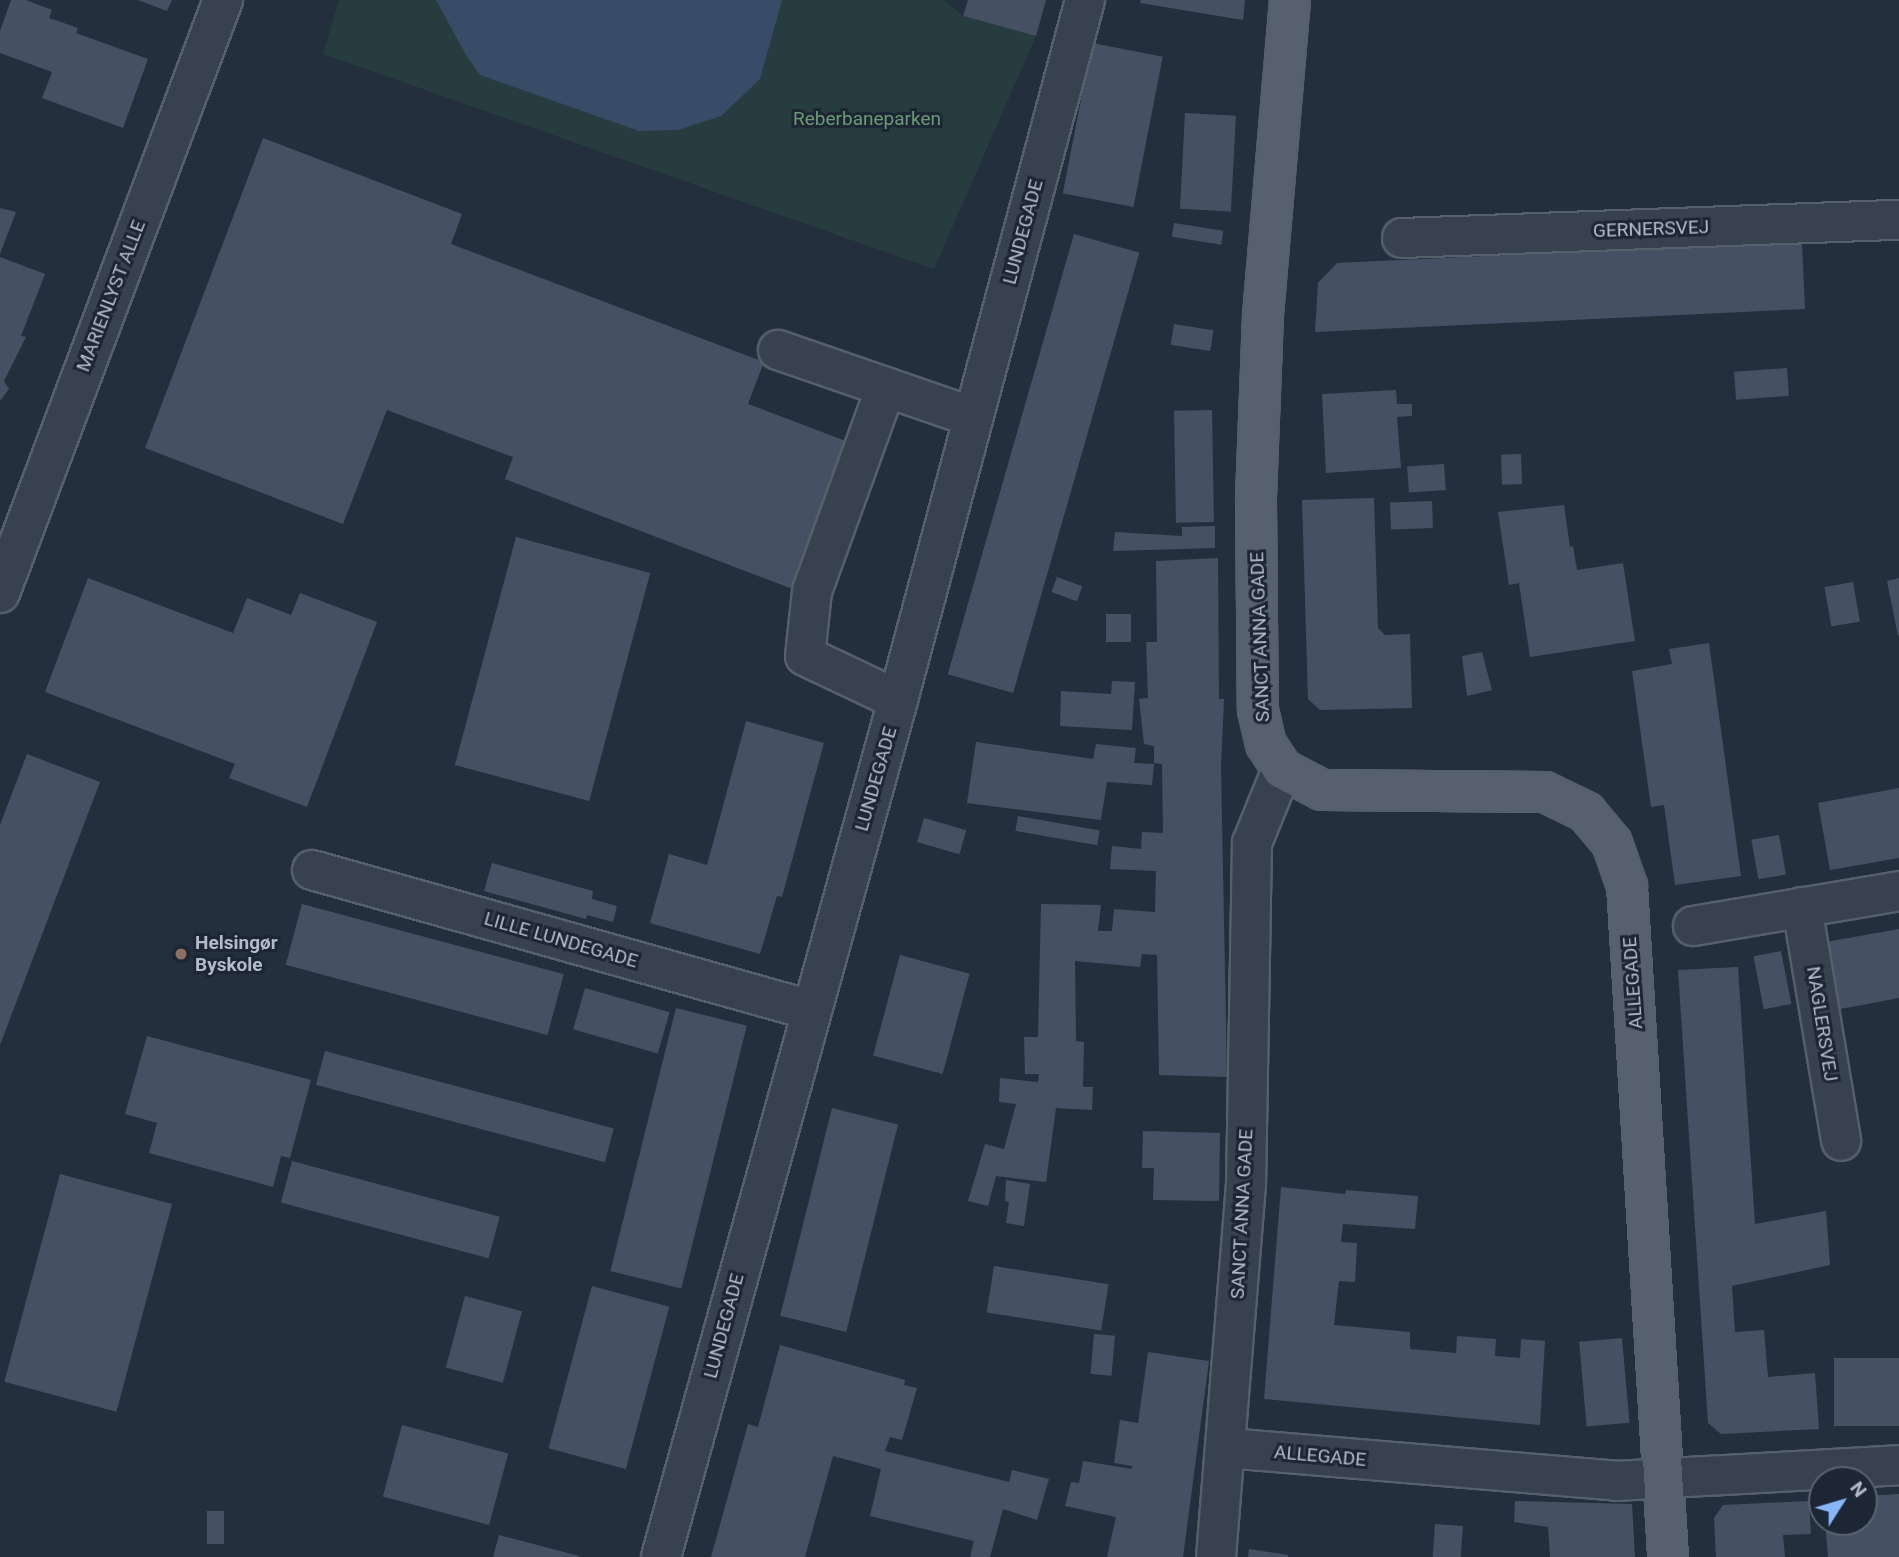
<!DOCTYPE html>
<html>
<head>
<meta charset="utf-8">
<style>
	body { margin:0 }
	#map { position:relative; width:1899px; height:1557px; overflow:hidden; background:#242f3e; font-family:Roboto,sans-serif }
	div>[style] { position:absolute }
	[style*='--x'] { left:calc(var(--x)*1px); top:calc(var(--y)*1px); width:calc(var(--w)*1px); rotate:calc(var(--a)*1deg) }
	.green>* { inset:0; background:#263c3f }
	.water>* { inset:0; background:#394c67 }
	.building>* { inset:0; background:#455162; transform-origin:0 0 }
	.roads { filter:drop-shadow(2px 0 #565f6c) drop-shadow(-2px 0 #565f6c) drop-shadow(0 2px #565f6c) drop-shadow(0 -2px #565f6c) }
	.minor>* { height:38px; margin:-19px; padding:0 19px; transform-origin:19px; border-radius:19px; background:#38414e }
	.major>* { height:38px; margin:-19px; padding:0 19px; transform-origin:19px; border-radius:19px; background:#56606e }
	.dots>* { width:19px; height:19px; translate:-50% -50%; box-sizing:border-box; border:4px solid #1d2633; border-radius:50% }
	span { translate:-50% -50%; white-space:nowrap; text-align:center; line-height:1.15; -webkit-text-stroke:6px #1d2633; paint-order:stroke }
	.park-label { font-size:19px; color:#6b9a76 }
	.street-label { font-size:19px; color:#b4bcc9 }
	.poi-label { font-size:19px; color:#b4bcc9; font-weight:700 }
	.left { translate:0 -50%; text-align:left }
	.north { position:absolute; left:1808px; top:1466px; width:70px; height:70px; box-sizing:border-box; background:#1d2633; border:2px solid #59626f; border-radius:50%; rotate:53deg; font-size:19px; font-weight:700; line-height:28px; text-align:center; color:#b4bcc9 }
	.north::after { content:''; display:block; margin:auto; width:24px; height:32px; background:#8ab4f8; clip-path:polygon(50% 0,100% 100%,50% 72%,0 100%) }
</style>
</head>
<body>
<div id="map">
	<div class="green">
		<div style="clip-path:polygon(339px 0,944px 0,963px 16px,1036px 36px,934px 269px,323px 54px)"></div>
	</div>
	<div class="water">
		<div style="clip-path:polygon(436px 0,782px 0,760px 79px,721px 116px,678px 130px,639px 131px,480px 75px,466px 55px)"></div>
	</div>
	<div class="building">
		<div style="clip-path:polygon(11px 0,26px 0,52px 10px,49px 18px,78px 28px,76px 33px,148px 59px,123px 128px,42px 98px,52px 72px,0 53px,0 31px)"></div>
		<div style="clip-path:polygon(138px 0,172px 0,167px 11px)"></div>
		<div style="clip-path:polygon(968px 0,1046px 0,1036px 36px,963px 16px)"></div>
		<div style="clip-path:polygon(1141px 0,1245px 0,1243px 20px,1140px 3px)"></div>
		<div style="left:1092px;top:43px;width:72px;height:153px;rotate:11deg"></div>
		<div style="left:1185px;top:113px;width:51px;height:96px;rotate:3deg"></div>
		<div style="clip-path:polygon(263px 138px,462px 214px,451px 244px,764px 362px,748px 404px,851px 443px,795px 590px,505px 479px,513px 457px,387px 410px,343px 524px,145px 448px)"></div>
		<div style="clip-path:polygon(0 208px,16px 212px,0 254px)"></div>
		<div style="left:1174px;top:223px;width:50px;height:14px;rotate:9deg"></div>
		<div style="left:1074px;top:234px;width:68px;height:458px;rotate:16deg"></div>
		<div style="clip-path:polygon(1802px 241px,1805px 309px,1315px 332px,1318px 283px,1337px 263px)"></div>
		<div style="clip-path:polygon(0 257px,45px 274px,21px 336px,26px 337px,4px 381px,9px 389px,0 401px)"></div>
		<div style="left:1174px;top:324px;width:40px;height:21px;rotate:9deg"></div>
		<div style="left:1787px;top:368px;width:28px;height:53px;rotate:86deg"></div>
		<div style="clip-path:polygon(1396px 390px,1397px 404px,1412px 404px,1412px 416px,1397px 417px,1401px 468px,1326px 473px,1322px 394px)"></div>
		<div style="left:1212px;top:410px;width:112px;height:38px;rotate:89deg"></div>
		<div style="left:1521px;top:454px;width:30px;height:20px;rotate:88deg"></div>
		<div style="left:1444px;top:464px;width:26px;height:37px;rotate:86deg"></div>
		<div style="clip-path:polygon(1374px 498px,1378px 628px,1385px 635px,1410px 634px,1412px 708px,1320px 710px,1308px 699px,1302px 500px)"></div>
		<div style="left:1432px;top:501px;width:27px;height:42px;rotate:88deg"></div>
		<div style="clip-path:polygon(1564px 505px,1570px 547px,1573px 546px,1577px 570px,1623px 563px,1635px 641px,1530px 657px,1519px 583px,1509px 585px,1498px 512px)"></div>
		<div style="clip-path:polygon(1215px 526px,1215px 548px,1113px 551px,1115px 532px,1182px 536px,1182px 527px)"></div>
		<div style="left:516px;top:537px;width:139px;height:236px;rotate:15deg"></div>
		<div style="clip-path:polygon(1218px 558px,1219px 699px,1224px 699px,1221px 766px,1227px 1077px,1159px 1075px,1157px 955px,1142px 954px,1140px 967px,1075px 961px,1076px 1041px,1084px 1042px,1083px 1087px,1093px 1087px,1092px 1110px,1056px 1108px,1046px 1182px,996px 1176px,988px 1206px,968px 1201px,985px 1144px,1004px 1149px,1016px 1104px,999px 1102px,1000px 1078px,1038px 1082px,1039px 1074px,1025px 1074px,1024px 1037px,1038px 1037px,1041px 904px,1101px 905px,1098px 931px,1112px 931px,1114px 909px,1155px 912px,1156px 871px,1110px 869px,1112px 846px,1141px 849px,1142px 832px,1163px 833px,1162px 764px,1154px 763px,1154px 746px,1144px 744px,1139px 699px,1148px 698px,1146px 642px,1157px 642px,1156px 561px)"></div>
		<div style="left:1057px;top:577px;width:27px;height:16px;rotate:20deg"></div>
		<div style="clip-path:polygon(88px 578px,233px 633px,247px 598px,291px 615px,300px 593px,377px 622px,307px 807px,229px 778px,235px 764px,45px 692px)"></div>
		<div style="clip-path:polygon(1899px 578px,1899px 635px,1898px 636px,1887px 581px)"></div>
		<div style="left:1853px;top:582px;width:40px;height:29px;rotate:80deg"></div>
		<div style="left:1106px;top:614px;width:25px;height:28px"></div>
		<div style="clip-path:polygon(1709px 643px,1741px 876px,1675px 885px,1664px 805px,1651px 807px,1632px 671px,1672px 664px,1669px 649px)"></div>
		<div style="clip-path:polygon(1482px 652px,1492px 690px,1467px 696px,1462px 656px)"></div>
		<div style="clip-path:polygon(1112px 681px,1135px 682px,1132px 730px,1060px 726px,1061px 691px,1111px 694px)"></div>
		<div style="clip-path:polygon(746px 721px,824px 743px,782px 897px,777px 896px,760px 954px,650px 923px,669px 854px,707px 865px)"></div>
		<div style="clip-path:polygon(976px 742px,1093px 759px,1096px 744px,1136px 748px,1134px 763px,1154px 764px,1152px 785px,1107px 782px,1101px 820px,967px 803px)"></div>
		<div style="clip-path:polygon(27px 754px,100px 782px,0 1045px,0 825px)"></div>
		<div style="clip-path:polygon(1899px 788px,1899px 858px,1830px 870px,1818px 803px)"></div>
		<div style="left:1018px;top:816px;width:83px;height:15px;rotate:10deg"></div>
		<div style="left:924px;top:818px;width:44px;height:25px;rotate:16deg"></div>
		<div style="left:1779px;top:835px;width:40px;height:28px;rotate:80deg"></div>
		<div style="clip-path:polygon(492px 863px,593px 891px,592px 899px,617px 906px,613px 922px,587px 915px,586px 919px,484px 891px)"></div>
		<div style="left:302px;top:904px;width:271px;height:63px;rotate:15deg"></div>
		<div style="clip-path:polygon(1899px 929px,1899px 998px,1835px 1010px,1820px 943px)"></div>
		<div style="left:1781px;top:951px;width:54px;height:28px;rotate:79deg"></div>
		<div style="left:900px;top:955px;width:72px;height:104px;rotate:15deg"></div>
		<div style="clip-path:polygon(1738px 967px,1755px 1224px,1826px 1211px,1830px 1265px,1732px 1286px,1735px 1332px,1764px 1330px,1768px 1377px,1815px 1373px,1819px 1429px,1721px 1434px,1708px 1423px,1678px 970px)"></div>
		<div style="left:585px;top:988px;width:88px;height:43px;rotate:16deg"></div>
		<div style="left:676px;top:1008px;width:73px;height:271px;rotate:14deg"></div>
		<div style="clip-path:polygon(147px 1036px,311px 1080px,290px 1158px,281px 1156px,273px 1187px,149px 1153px,157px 1123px,125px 1114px)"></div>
		<div style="left:325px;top:1051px;width:299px;height:35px;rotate:15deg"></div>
		<div style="left:832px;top:1108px;width:68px;height:214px;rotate:14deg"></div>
		<div style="clip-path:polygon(1143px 1131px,1220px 1133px,1219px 1201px,1153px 1200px,1154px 1168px,1142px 1168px)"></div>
		<div style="left:292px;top:1161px;width:215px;height:43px;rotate:15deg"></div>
		<div style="left:60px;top:1174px;width:116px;height:215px;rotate:15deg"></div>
		<div style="clip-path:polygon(1006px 1180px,1030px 1184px,1024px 1226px,1006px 1223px,1009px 1202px,1005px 1201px)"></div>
		<div style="clip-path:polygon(1281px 1187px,1345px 1194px,1346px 1190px,1418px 1196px,1415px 1229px,1343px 1224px,1341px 1242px,1357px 1243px,1355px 1282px,1339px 1281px,1334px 1325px,1410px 1332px,1410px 1349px,1456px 1353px,1457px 1336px,1496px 1339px,1495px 1356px,1520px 1358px,1521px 1339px,1545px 1341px,1540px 1425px,1264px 1399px)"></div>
		<div style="left:994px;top:1266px;width:116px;height:47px;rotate:9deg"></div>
		<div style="left:592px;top:1286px;width:80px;height:168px;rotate:15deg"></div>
		<div style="left:465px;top:1296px;width:59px;height:74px;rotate:15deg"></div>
		<div style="left:1094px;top:1334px;width:21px;height:40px;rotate:5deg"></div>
		<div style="left:1622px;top:1338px;width:85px;height:43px;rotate:85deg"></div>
		<div style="clip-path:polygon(780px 1345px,905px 1380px,904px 1385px,917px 1388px,902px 1440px,890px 1437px,885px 1451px,1009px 1482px,1012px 1470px,1049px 1479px,1037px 1520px,1003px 1509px,990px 1557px,970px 1557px,974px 1541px,870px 1516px,881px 1469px,833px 1456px,805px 1557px,711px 1557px,748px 1424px,758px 1427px)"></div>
		<div style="clip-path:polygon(1148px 1352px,1209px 1361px,1183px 1557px,1107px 1557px,1116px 1517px,1065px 1506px,1071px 1482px,1079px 1483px,1083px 1461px,1132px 1469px,1132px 1466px,1114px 1463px,1120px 1420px,1138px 1423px)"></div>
		<div style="left:1899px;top:1358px;width:68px;height:65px;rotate:90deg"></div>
		<div style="left:402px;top:1425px;width:110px;height:74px;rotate:15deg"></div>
		<div style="clip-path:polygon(1899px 1494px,1899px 1557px,1828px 1557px,1825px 1522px,1864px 1522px,1864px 1496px)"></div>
		<div style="clip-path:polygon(1515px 1501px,1632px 1504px,1635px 1557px,1550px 1557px,1548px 1527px,1514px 1522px)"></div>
		<div style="clip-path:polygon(1809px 1501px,1811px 1534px,1783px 1535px,1785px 1557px,1716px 1557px,1714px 1518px,1723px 1505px)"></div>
		<div style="left:207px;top:1511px;width:17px;height:33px"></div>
		<div style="left:1435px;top:1524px;width:28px;height:33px;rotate:4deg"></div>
		<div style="clip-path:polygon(499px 1535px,579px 1556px,579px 1557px,493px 1557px)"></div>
		<div style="clip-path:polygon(1249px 1549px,1288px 1555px,1288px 1557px,1248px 1557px)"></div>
	</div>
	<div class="roads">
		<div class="minor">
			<div style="--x:1402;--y:238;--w:497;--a:-2.1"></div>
			<div style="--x:778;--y:350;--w:206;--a:19"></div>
			<div style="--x:886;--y:387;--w:217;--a:109.9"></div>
			<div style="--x:812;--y:591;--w:65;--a:96.1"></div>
			<div style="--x:805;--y:656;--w:103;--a:25.3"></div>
			<div style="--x:0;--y:593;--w:634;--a:-69.39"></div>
			<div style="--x:312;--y:870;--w:517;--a:15.7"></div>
			<div style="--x:1802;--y:907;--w:237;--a:80.5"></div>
			<div style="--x:1693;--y:926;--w:209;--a:-9.6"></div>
			<div style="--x:1227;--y:1448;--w:390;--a:4.8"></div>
			<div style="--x:1616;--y:1481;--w:283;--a:-3.2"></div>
			<div style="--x:661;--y:1557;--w:889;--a:-74.54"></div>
			<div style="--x:898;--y:700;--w:725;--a:-75.04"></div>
			<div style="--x:1216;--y:1557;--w:372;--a:-85.4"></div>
			<div style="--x:1246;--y:1186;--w:343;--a:-89"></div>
			<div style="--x:1252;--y:843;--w:80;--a:-67.9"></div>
		</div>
		<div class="major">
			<div style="--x:1290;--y:0;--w:316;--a:94.9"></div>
			<div style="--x:1263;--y:315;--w:185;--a:92.2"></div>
			<div style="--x:1256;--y:500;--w:210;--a:89.5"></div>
			<div style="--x:1258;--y:710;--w:35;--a:77"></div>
			<div style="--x:1266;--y:744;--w:30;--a:57"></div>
			<div style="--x:1282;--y:769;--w:45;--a:27.7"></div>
			<div style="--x:1322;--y:790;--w:223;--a:0.5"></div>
			<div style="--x:1545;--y:792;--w:46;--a:26"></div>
			<div style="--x:1586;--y:812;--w:40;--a:50"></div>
			<div style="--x:1612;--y:843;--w:46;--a:70.8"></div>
			<div style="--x:1627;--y:886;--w:672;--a:86.5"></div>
		</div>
	</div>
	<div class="dots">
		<div style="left:181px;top:954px;background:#8d6e63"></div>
	</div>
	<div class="park-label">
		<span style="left:867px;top:119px">Reberbaneparken</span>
	</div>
	<div class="street-label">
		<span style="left:1651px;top:229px;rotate:-2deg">GERNERSVEJ</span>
		<span style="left:1023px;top:232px;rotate:-75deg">LUNDEGADE</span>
		<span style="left:111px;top:296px;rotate:-69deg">MARIENLYST ALLE</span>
		<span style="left:1260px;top:637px;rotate:-92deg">SANCT ANNA GADE</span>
		<span style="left:876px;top:779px;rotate:-74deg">LUNDEGADE</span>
		<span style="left:561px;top:940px;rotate:16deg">LILLE LUNDEGADE</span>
		<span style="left:1633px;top:983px;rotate:-94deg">ALLEGADE</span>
		<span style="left:1822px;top:1024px;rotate:81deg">NAGLERSVEJ</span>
		<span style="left:1242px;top:1214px;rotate:-87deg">SANCT ANNA GADE</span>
		<span style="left:724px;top:1326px;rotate:-75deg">LUNDEGADE</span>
		<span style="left:1320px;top:1456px;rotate:5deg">ALLEGADE</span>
	</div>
	<div class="poi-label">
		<span class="left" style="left:195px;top:954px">Helsingør<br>Byskole</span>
	</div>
	<div class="north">N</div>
</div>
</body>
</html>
